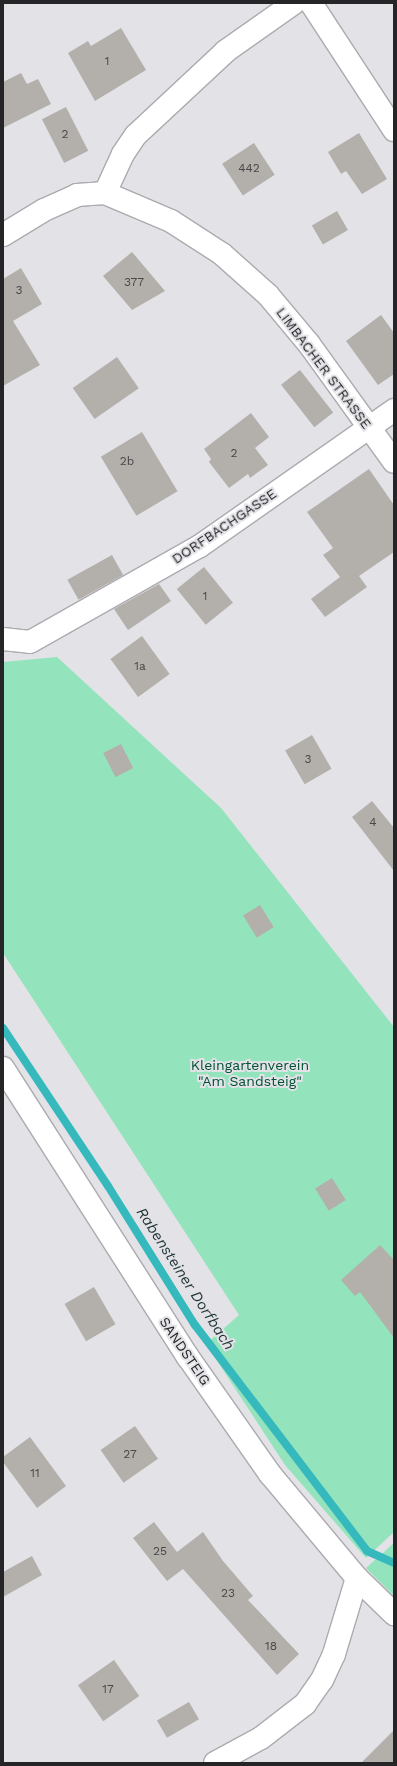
<!DOCTYPE html>
<html>
<head>
<meta charset="utf-8">
<style>
	body { margin:0 }
	#map { position:relative; width:397px; height:1766px; overflow:hidden; background:#e2e2e7; font-family:"Work Sans",sans-serif }
	div>[style] { position:absolute }
	[style*='--x'] { left:calc(var(--x)*1px); top:calc(var(--y)*1px); width:calc(var(--w)*1px); rotate:calc(var(--a)*1deg) }
	.green>* { inset:0; background:#93e4bc }
	.stream>* { height:8px; margin:-4px; padding:0 4px; transform-origin:4px; border-radius:4px; background:#35b9bd }
	.building>* { inset:0; background:#b3b0ac; transform-origin:0 0 }
	.roads { filter:drop-shadow(1px 0 #ababaf) drop-shadow(-1px 0 #ababaf) drop-shadow(0 1px #ababaf) drop-shadow(0 -1px #ababaf) }
	.minor>* { height:22px; margin:-11px; padding:0 11px; transform-origin:11px; border-radius:11px; background:#fff }
	span { translate:-50% -50%; white-space:nowrap; text-align:center; line-height:1.15; -webkit-text-stroke:4px #e2e2e7; paint-order:stroke }
	.number-label { font-size:12px; color:#484848 }
	.number-label span { -webkit-text-stroke-width:0 }
	.street-label { font-size:14px; color:#252527 }
	.park-label { font-size:14px; color:#005135 }
	.water-label { font-size:15px; color:#1e3434; font-style:italic }
	.frame { position:absolute; inset:0; border:4px solid #252527; pointer-events:none }
</style>
</head>
<body>
<div id="map">
	<div class="green">
		<div style="clip-path:polygon(57px 657px,221px 808px,394px 1027px,394px 1532px,366px 1558px,285px 1465px,206px 1344px,239px 1315px,3px 953px,3px 662px)"></div>
		<div style="clip-path:polygon(394px 1543px,394px 1596px,366px 1568px)"></div>
	</div>
	<div class="stream">
		<div style="--x:3;--y:1028;--w:190;--a:56.4"></div>
		<div style="--x:108;--y:1186;--w:164;--a:58"></div>
		<div style="--x:195;--y:1325;--w:284;--a:52.7"></div>
		<div style="--x:367;--y:1551;--w:30;--a:24"></div>
	</div>
	<div class="building">
		<div style="clip-path:polygon(121px 28px,146px 70px,95px 101px,68px 53px,88px 41px,91px 46px)"></div>
		<div style="clip-path:polygon(21px 73px,27px 84px,38px 79px,51px 104px,3px 128px,3px 82px)"></div>
		<div style="left:66px;top:107px;width:49px;height:27px;rotate:63deg"></div>
		<div style="clip-path:polygon(359px 133px,387px 179px,362px 194px,346px 171px,341px 174px,328px 152px)"></div>
		<div style="left:254px;top:143px;width:38px;height:38px;rotate:57deg"></div>
		<div style="left:337px;top:211px;width:22px;height:29px;rotate:60deg"></div>
		<div style="clip-path:polygon(132px 252px,165px 291px,132px 310px,103px 276px)"></div>
		<div style="clip-path:polygon(21px 268px,42px 304px,13px 321px,40px 365px,3px 386px,3px 279px)"></div>
		<div style="clip-path:polygon(381px 315px,394px 333px,394px 374px,378px 385px,346px 341px)"></div>
		<div style="left:117px;top:357px;width:38px;height:54px;rotate:55deg"></div>
		<div style="left:300px;top:370px;width:54px;height:24px;rotate:52deg"></div>
		<div style="clip-path:polygon(251px 413px,269px 437px,255px 448px,268px 465px,250px 478px,248px 474px,229px 488px,209px 462px,211px 459px,204px 449px)"></div>
		<div style="left:142px;top:432px;width:69px;height:48px;rotate:59deg"></div>
		<div style="clip-path:polygon(369px 469px,394px 505px,394px 552px,359px 576px,367px 587px,325px 617px,311px 599px,340px 577px,323px 555px,333px 548px,307px 512px)"></div>
		<div style="left:112px;top:555px;width:23px;height:51px;rotate:61deg"></div>
		<div style="left:204px;top:567px;width:46px;height:35px;rotate:51deg"></div>
		<div style="clip-path:polygon(159px 584px,171px 601px,128px 630px,114px 609px)"></div>
		<div style="left:142px;top:636px;width:47px;height:39px;rotate:54deg"></div>
		<div style="left:312px;top:735px;width:39px;height:31px;rotate:60deg"></div>
		<div style="left:121px;top:744px;width:27px;height:20px;rotate:63deg"></div>
		<div style="clip-path:polygon(372px 801px,394px 828px,394px 871px,352px 817px)"></div>
		<div style="left:260px;top:905px;width:26px;height:20px;rotate:58deg"></div>
		<div style="left:332px;top:1178px;width:26px;height:20px;rotate:58deg"></div>
		<div style="clip-path:polygon(380px 1245px,394px 1260px,394px 1338px,360px 1292px,355px 1296px,341px 1280px)"></div>
		<div style="left:94px;top:1287px;width:43px;height:34px;rotate:60deg"></div>
		<div style="left:135px;top:1426px;width:40px;height:42px;rotate:55deg"></div>
		<div style="clip-path:polygon(30px 1437px,66px 1486px,37px 1508px,3px 1462px,3px 1457px)"></div>
		<div style="clip-path:polygon(154px 1522px,177px 1552px,203px 1532px,223px 1561px,253px 1596px,248px 1600px,299px 1654px,277px 1675px,183px 1569px,167px 1581px,133px 1538px)"></div>
		<div style="clip-path:polygon(32px 1556px,42px 1575px,3px 1597px,3px 1572px)"></div>
		<div style="left:114px;top:1660px;width:44px;height:44px;rotate:55deg"></div>
		<div style="left:189px;top:1702px;width:20px;height:37px;rotate:60deg"></div>
		<div style="clip-path:polygon(394px 1730px,394px 1763px,361px 1763px)"></div>
	</div>
	<div class="roads">
		<div class="minor">
			<div style="--x:311;--y:3;--w:152;--a:56.8"></div>
			<div style="--x:105;--y:193;--w:43;--a:-65.2"></div>
			<div style="--x:123;--y:154;--w:23;--a:-56"></div>
			<div style="--x:136;--y:135;--w:123;--a:-43"></div>
			<div style="--x:226;--y:51;--w:83;--a:-35.2"></div>
			<div style="--x:3;--y:235;--w:48;--a:-31.4"></div>
			<div style="--x:44;--y:210;--w:36;--a:-24"></div>
			<div style="--x:77;--y:195;--w:28;--a:-4"></div>
			<div style="--x:105;--y:193;--w:72;--a:23"></div>
			<div style="--x:171;--y:221;--w:61;--a:32.9"></div>
			<div style="--x:222;--y:254;--w:62;--a:41.7"></div>
			<div style="--x:268;--y:295;--w:64;--a:50.1"></div>
			<div style="--x:309;--y:344;--w:145;--a:54.2"></div>
			<div style="--x:3;--y:639;--w:27;--a:6"></div>
			<div style="--x:30;--y:642;--w:195;--a:-29.5"></div>
			<div style="--x:200;--y:546;--w:237;--a:-35"></div>
			<div style="--x:3;--y:1068;--w:343;--a:57.4"></div>
			<div style="--x:188;--y:1357;--w:143;--a:55"></div>
			<div style="--x:270;--y:1474;--w:136;--a:50.1"></div>
			<div style="--x:357;--y:1578;--w:52;--a:44.2"></div>
			<div style="--x:215;--y:1763;--w:52;--a:-28.5"></div>
			<div style="--x:261;--y:1738;--w:56;--a:-37.7"></div>
			<div style="--x:305;--y:1704;--w:29;--a:-55"></div>
			<div style="--x:322;--y:1680;--w:29;--a:-65"></div>
			<div style="--x:334;--y:1654;--w:79;--a:-73.2"></div>
		</div>
	</div>
	<div class="number-label">
		<span style="left:107px;top:62px">1</span>
		<span style="left:65px;top:135px">2</span>
		<span style="left:249px;top:169px">442</span>
		<span style="left:134px;top:283px">377</span>
		<span style="left:19px;top:291px">3</span>
		<span style="left:234px;top:454px">2</span>
		<span style="left:127px;top:462px">2b</span>
		<span style="left:205px;top:597px">1</span>
		<span style="left:140px;top:667px">1a</span>
		<span style="left:308px;top:760px">3</span>
		<span style="left:373px;top:823px">4</span>
		<span style="left:130px;top:1455px">27</span>
		<span style="left:35px;top:1474px">11</span>
		<span style="left:160px;top:1552px">25</span>
		<span style="left:228px;top:1594px">23</span>
		<span style="left:271px;top:1647px">18</span>
		<span style="left:108px;top:1690px">17</span>
	</div>
	<div class="street-label">
		<span style="left:324px;top:368px;rotate:53deg">LIMBACHER STRASSE</span>
		<span style="left:224px;top:526px;rotate:-34deg">DORFBACHGASSE</span>
		<span style="left:185px;top:1351px;rotate:56deg">SANDSTEIG</span>
	</div>
	<div class="park-label">
		<span style="left:250px;top:1073px">Kleingartenverein<br>"Am Sandsteig"</span>
	</div>
	<div class="water-label">
		<span style="left:185px;top:1279px;rotate:57deg">Rabensteiner Dorfbach</span>
	</div>
	<div class="frame"></div>
</div>
</body>
</html>
